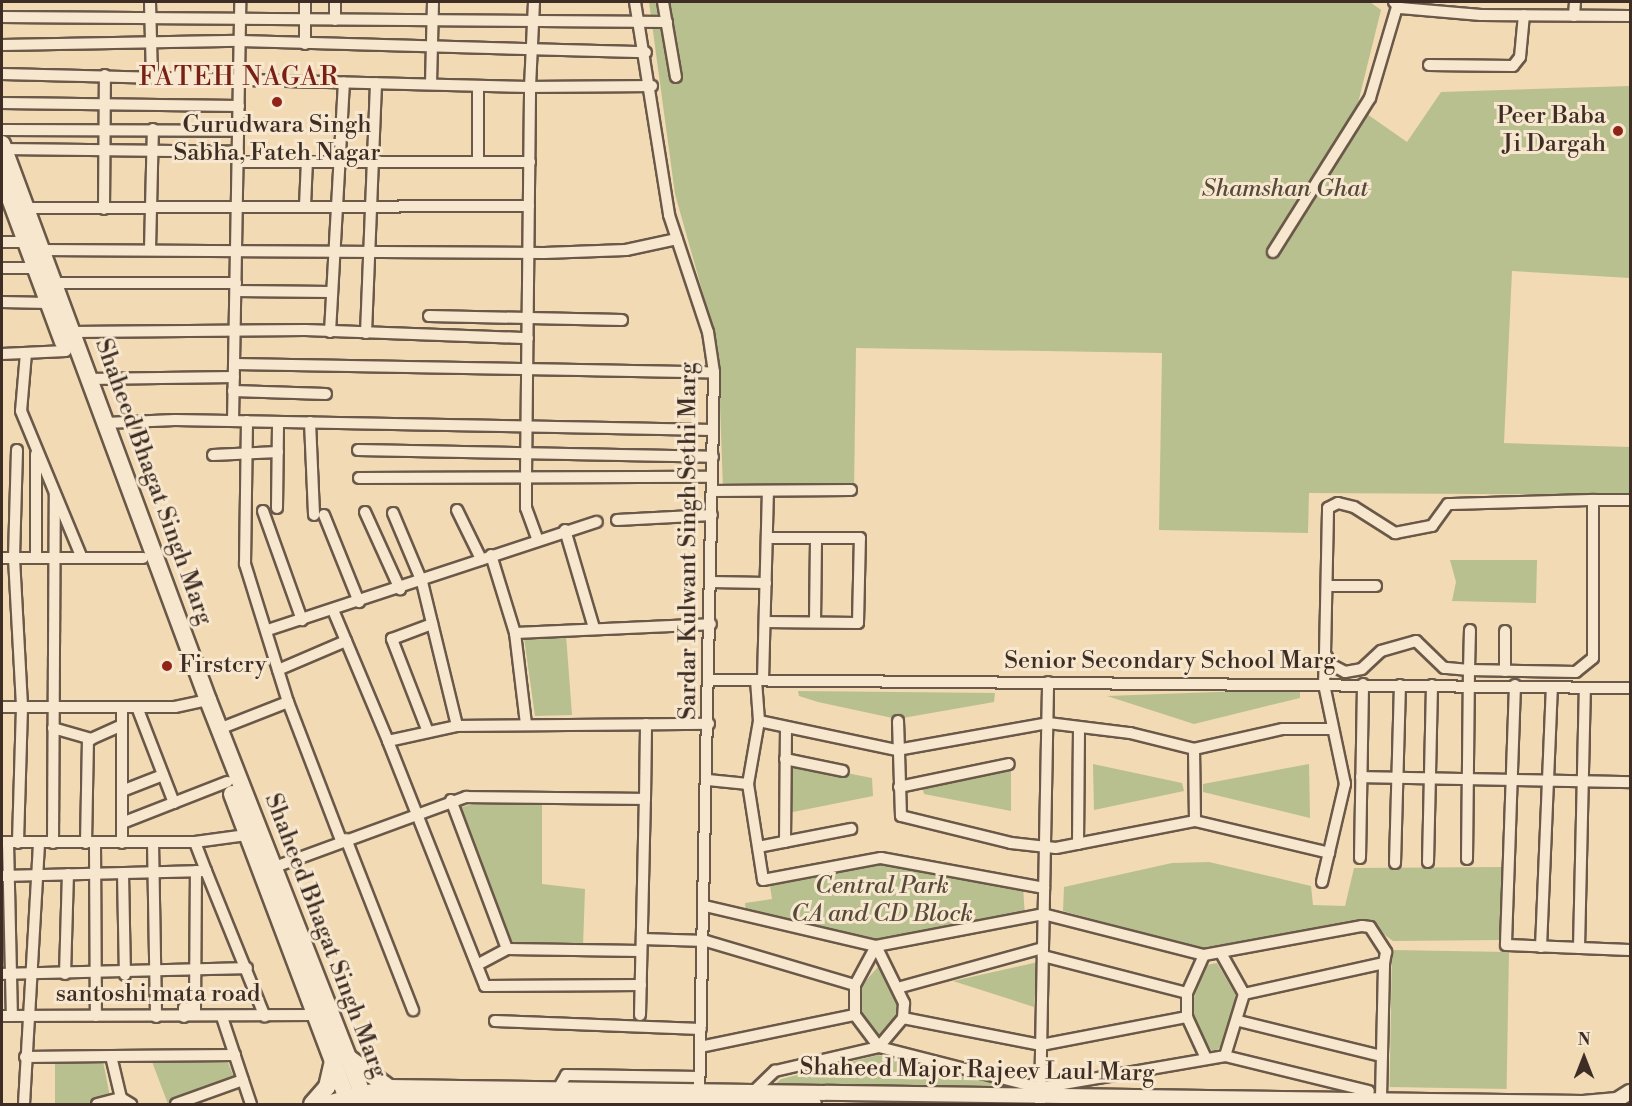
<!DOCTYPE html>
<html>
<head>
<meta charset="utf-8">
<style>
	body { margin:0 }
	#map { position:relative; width:1632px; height:1106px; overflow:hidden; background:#f2dab4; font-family:"Libre Bodoni",serif }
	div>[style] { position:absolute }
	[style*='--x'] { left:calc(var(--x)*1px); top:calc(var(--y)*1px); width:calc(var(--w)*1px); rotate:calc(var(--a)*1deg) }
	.green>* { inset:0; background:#b8c08f; transform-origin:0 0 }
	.roads { filter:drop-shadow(2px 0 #6a5849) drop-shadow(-2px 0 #6a5849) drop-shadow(0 2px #6a5849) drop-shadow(0 -2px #6a5849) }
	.minor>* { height:10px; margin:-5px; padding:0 5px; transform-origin:5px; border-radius:5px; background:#f7e7ce }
	.tertiary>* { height:14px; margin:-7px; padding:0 7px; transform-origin:7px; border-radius:7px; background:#f7e7ce }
	.secondary>* { height:16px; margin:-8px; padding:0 8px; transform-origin:8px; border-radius:8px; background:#f7e7ce }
	.dots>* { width:16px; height:16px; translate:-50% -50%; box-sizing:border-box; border:3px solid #f7e7ce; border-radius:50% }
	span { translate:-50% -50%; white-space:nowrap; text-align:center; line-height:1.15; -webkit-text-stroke:6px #f7e7ce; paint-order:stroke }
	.poi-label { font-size:24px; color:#3d2d25 }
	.right { translate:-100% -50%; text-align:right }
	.left { translate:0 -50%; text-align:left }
	.park-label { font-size:24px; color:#564a3a; font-style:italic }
	.street-label { font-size:24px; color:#3d2d25 }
	.neighbourhood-label { font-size:26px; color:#7a1f14; letter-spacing:1.5px }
	.frame { position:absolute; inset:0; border:3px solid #3d2d25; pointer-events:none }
	.north { position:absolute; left:1554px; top:1028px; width:60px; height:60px; -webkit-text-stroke:4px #f7e7ce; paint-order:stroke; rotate:0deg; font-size:16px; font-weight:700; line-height:24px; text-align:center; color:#3d2d25 }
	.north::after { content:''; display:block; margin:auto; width:21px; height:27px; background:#3d2d25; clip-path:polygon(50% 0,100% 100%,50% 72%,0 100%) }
</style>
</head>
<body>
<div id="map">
	<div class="green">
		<div style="clip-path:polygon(649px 2px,1370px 2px,1381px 10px,1357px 107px,1407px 142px,1441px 92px,1630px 86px,1630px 278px,1512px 271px,1504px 443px,1630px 447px,1630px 495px,1309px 493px,1308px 533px,1159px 530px,1162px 353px,856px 348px,854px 492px,723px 490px,718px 347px,675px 194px)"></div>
		<div style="clip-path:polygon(1450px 560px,1537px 560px,1536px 603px,1452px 601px,1456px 582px)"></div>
		<div style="clip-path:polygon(566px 635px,572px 715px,535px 716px,524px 638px)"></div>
		<div style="clip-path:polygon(1300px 689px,1300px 698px,1194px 724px,1107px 696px)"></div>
		<div style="clip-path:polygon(798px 691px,995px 693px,994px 702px,897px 719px,818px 702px,799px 696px)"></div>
		<div style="clip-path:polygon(786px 761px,872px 778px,873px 796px,788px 813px)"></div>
		<div style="clip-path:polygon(1011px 764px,1011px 811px,924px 794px,922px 786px)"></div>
		<div style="clip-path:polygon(1093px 764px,1182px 783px,1184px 791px,1094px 810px)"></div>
		<div style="clip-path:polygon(1309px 764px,1310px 818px,1203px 792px,1203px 784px)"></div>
		<div style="clip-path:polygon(477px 803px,542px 805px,542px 884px,585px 889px,583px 947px,508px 949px,458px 808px)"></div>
		<div style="clip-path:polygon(879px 856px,908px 857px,1023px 887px,1025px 916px,876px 948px,746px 914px,745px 903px,772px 899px,769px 880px)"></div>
		<div style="clip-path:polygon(1209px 862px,1311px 886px,1313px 905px,1345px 906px,1354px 868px,1502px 867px,1500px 940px,1393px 941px,1366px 921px,1200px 948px,1063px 911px,1064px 887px,1172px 863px)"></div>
		<div style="left:1392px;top:950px;width:117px;height:137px;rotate:1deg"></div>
		<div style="clip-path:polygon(1038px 962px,1034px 1007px,953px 981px)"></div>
		<div style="clip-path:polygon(1217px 963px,1235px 994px,1234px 1036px,1213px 1053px,1194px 1023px,1193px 1000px,1206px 965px)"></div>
		<div style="clip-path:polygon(878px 967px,898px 990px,899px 1015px,880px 1037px,859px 1013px,861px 986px)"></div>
		<div style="clip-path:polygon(878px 1055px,986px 1080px,994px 1081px,990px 1087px,773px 1086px,781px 1079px)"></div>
		<div style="clip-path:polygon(151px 1059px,227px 1060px,237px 1085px,168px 1104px)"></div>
		<div style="clip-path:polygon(103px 1061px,110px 1097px,91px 1104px,55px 1104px,55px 1063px)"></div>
	</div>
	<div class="roads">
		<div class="minor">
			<div style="--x:150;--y:2;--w:74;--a:88.5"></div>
			<div style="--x:305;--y:2;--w:42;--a:90"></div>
			<div style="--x:635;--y:2;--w:216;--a:80.9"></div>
			<div style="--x:669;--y:215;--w:123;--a:71.6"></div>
			<div style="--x:708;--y:332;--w:40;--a:81.5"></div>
			<div style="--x:714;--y:372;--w:726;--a:91.18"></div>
			<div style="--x:663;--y:2;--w:76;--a:80.2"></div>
			<div style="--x:1394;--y:2;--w:8;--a:45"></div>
			<div style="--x:1400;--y:8;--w:81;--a:4.9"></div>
			<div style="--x:1481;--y:15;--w:149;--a:0.4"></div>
			<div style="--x:1574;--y:16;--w:14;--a:-86"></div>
			<div style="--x:2;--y:17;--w:665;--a:0.43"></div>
			<div style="--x:335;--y:20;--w:18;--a:-90"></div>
			<div style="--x:2;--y:45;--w:238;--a:-1"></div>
			<div style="--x:240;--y:41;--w:406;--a:1.6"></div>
			<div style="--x:1429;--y:65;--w:84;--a:0.7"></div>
			<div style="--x:1513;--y:66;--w:11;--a:-52"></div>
			<div style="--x:1520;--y:57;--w:42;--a:-84.6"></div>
			<div style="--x:2;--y:74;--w:528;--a:1.41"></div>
			<div style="--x:530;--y:87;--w:85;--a:-87.3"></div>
			<div style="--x:431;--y:84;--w:82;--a:-88.6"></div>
			<div style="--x:478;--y:86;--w:75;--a:90"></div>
			<div style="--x:2;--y:103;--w:237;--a:0.7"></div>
			<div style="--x:2;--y:130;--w:237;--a:0.2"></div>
			<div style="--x:3;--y:149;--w:235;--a:0.7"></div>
			<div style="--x:238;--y:162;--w:292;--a:0"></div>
			<div style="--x:305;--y:206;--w:45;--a:-87.5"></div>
			<div style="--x:26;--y:208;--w:503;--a:-0.23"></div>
			<div style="--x:104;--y:209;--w:134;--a:-89.6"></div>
			<div style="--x:2;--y:242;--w:24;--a:0"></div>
			<div style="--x:150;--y:249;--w:120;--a:-88.6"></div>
			<div style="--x:41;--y:250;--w:503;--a:0.34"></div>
			<div style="--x:544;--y:253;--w:82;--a:-2.1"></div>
			<div style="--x:626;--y:250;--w:52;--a:-12.2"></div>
			<div style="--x:1273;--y:252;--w:182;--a:-57.8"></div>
			<div style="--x:1370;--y:98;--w:95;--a:-73.5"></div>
			<div style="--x:2;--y:268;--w:33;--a:0"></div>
			<div style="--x:54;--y:283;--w:182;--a:0"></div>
			<div style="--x:236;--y:291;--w:95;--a:0.6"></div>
			<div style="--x:2;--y:302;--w:46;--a:1.2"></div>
			<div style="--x:429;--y:316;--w:193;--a:1.2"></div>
			<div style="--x:71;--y:332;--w:234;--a:-0.5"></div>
			<div style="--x:305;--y:330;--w:223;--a:2.1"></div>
			<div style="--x:330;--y:332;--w:250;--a:-86.8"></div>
			<div style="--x:366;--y:333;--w:250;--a:-87.7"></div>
			<div style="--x:26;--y:353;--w:58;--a:94.9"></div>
			<div style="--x:21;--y:411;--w:159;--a:67.5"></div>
			<div style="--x:2;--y:354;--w:64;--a:-2.7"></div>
			<div style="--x:234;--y:364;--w:480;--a:1"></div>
			<div style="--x:88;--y:379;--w:146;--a:-0.8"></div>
			<div style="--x:233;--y:391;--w:93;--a:1.8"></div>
			<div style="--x:233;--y:421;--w:419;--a:-89"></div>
			<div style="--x:247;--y:421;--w:143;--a:90.8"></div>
			<div style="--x:245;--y:564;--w:145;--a:72.7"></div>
			<div style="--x:288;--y:702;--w:148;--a:69"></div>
			<div style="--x:310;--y:422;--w:93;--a:87.5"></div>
			<div style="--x:105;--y:423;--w:70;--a:-2.5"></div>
			<div style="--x:175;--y:420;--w:538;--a:1.06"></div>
			<div style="--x:17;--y:450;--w:108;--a:91.6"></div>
			<div style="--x:14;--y:558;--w:149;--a:86.9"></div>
			<div style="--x:22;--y:707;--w:136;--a:91.7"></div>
			<div style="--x:358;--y:450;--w:355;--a:1.1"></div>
			<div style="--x:36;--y:454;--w:104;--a:90"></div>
			<div style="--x:213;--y:455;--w:65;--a:-2.6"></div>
			<div style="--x:359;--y:478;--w:353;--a:-0.2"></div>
			<div style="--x:712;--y:491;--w:139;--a:-0.4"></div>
			<div style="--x:1593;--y:500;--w:37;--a:0"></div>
			<div style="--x:277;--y:508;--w:86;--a:-89.3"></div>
			<div style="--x:457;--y:510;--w:55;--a:63.9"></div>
			<div style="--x:263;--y:511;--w:116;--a:70.3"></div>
			<div style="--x:365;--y:512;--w:85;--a:65.6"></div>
			<div style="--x:393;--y:513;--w:75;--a:67.2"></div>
			<div style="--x:422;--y:582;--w:148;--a:76.3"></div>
			<div style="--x:324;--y:515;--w:94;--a:68.1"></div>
			<div style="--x:617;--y:520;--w:95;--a:-3"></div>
			<div style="--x:565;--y:530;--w:102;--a:73.5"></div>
			<div style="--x:537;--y:538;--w:32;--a:-110"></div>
			<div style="--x:526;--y:508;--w:32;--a:-90"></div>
			<div style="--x:526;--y:476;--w:389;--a:-89.4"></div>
			<div style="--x:530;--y:87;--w:122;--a:-0.5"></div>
			<div style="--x:491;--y:555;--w:82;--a:72.9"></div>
			<div style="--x:515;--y:633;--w:92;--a:83.1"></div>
			<div style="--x:2;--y:558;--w:141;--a:0"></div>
			<div style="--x:711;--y:582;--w:55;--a:1"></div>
			<div style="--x:1327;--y:586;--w:49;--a:0"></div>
			<div style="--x:333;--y:610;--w:142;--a:67.2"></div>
			<div style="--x:765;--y:622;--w:93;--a:0.6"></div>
			<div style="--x:858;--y:623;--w:85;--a:-88.7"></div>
			<div style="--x:860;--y:538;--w:93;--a:180"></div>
			<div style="--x:815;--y:622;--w:84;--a:-89.3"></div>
			<div style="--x:268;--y:630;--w:346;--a:-18.2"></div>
			<div style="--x:1505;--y:631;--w:40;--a:90"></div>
			<div style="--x:515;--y:633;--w:196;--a:-2.6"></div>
			<div style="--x:278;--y:670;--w:74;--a:-23.1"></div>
			<div style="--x:710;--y:680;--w:920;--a:0.5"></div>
			<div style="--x:756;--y:680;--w:41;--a:85.8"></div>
			<div style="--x:759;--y:721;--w:141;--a:11.9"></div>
			<div style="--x:897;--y:750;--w:153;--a:-10.1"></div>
			<div style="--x:1048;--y:723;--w:83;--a:7"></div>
			<div style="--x:1130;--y:733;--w:66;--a:14"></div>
			<div style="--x:1194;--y:749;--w:91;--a:-12.7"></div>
			<div style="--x:1283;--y:729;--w:50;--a:0"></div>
			<div style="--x:763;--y:680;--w:188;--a:-88.5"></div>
			<div style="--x:1515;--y:685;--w:260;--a:92"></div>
			<div style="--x:1506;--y:945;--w:124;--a:2.3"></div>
			<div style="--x:2;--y:707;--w:173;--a:0"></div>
			<div style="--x:175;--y:707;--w:34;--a:-12"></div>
			<div style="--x:137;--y:707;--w:103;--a:68.9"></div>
			<div style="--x:898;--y:721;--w:95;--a:88.2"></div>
			<div style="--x:901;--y:816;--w:113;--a:13.8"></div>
			<div style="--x:1011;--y:843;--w:45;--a:6.3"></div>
			<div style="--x:1056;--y:848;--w:142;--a:-11"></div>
			<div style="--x:1195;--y:821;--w:138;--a:13.4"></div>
			<div style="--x:53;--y:728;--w:40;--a:16"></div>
			<div style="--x:91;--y:739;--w:34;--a:-24"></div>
			<div style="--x:219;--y:729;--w:74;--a:-21.4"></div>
			<div style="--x:428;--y:732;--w:100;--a:-111.2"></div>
			<div style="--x:392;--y:639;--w:43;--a:-20.6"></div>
			<div style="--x:1194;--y:749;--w:72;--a:89.2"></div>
			<div style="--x:785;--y:759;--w:59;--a:11.7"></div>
			<div style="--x:1361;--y:777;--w:269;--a:1.1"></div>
			<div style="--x:708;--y:780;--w:40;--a:5.7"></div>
			<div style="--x:748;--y:784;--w:64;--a:-80.1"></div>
			<div style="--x:748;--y:784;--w:97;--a:81.1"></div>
			<div style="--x:763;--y:880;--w:120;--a:-10.6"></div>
			<div style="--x:881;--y:858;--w:166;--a:10.4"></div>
			<div style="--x:899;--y:787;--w:112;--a:-11.8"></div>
			<div style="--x:122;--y:791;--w:44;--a:-21.3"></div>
			<div style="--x:451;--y:800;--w:159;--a:69.4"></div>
			<div style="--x:122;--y:823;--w:113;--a:-21.3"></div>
			<div style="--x:346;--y:839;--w:184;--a:68.6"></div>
			<div style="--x:2;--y:842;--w:193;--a:0"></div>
			<div style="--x:195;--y:842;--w:52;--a:-7.7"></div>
			<div style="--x:153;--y:842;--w:175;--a:89"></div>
			<div style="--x:785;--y:842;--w:115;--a:-89.5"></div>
			<div style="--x:8;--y:843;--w:173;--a:88.7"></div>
			<div style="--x:53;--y:843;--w:349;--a:-89.7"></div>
			<div style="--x:86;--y:843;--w:104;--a:-88.9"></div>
			<div style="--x:95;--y:843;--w:173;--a:89.7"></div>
			<div style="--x:122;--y:843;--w:136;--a:-90"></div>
			<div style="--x:1078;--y:844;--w:117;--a:-89.5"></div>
			<div style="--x:758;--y:847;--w:95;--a:-11"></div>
			<div style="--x:1360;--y:858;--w:174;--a:-89"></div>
			<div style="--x:1467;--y:859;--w:189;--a:-89.4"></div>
			<div style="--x:1469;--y:670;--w:25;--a:-175"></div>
			<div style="--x:1444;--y:668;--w:39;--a:-136"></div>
			<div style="--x:1416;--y:641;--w:36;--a:164"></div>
			<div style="--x:1381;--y:651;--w:26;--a:137"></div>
			<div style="--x:1362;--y:669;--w:17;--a:170"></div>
			<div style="--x:1345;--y:672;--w:15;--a:-152"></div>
			<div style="--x:1332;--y:665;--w:13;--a:-122"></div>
			<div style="--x:1325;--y:654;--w:146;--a:-88.8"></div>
			<div style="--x:1328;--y:508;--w:11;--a:-27"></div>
			<div style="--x:1338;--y:503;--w:16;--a:14"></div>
			<div style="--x:1354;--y:507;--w:49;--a:32.4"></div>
			<div style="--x:1395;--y:533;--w:38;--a:-11"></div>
			<div style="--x:1432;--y:526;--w:27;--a:-54"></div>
			<div style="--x:1448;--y:504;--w:145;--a:-1.6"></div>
			<div style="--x:1593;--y:500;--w:158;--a:90"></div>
			<div style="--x:1593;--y:658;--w:22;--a:141"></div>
			<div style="--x:1576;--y:672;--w:107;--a:-178.9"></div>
			<div style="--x:1469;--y:670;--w:40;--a:-88.6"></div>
			<div style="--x:1428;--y:862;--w:177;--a:-88.7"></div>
			<div style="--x:1395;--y:863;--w:178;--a:-88.4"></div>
			<div style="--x:272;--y:868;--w:207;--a:-20.1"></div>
			<div style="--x:466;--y:797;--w:179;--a:0.6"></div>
			<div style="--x:645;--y:799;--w:75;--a:-89.2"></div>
			<div style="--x:206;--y:871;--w:157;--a:68"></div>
			<div style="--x:123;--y:873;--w:102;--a:88.9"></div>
			<div style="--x:2;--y:876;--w:204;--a:-1.4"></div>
			<div style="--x:206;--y:871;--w:31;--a:-111"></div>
			<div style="--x:1322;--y:882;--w:101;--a:-76.8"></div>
			<div style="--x:1345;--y:784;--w:102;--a:-101.9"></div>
			<div style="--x:1324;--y:684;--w:28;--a:-88"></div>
			<div style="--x:705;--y:906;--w:176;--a:13.2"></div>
			<div style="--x:876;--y:946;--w:170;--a:-10.8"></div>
			<div style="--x:1043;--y:914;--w:166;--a:14.3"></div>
			<div style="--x:1204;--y:955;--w:42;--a:114.1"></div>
			<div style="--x:1187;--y:993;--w:149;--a:-165.6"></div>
			<div style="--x:642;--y:939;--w:64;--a:1.8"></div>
			<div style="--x:706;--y:941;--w:155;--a:16.5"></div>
			<div style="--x:876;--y:946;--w:64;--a:63.8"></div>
			<div style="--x:904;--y:1003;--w:15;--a:94"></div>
			<div style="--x:903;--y:1018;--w:38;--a:130"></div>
			<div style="--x:879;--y:1047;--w:40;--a:-127"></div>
			<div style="--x:855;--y:1015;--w:30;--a:-90"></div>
			<div style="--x:855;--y:985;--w:44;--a:-61.7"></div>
			<div style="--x:1541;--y:947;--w:260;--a:-87.6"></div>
			<div style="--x:1579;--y:948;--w:260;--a:-88.7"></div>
			<div style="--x:1204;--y:955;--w:161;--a:-10.4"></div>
			<div style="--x:1362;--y:926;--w:8;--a:7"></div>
			<div style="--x:1370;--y:927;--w:30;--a:57"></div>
			<div style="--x:1386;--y:952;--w:11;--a:100"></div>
			<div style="--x:1384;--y:963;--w:143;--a:167.5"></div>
			<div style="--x:477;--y:965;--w:34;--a:-28"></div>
			<div style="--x:507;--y:949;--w:134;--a:0.9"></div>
			<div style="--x:2;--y:974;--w:245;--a:-1.4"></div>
			<div style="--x:65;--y:974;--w:100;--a:-88.3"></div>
			<div style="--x:641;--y:985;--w:156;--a:179.6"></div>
			<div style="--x:485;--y:986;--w:264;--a:-111.6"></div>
			<div style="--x:388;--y:741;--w:71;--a:-12.3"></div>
			<div style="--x:457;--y:726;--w:252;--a:-0.5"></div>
			<div style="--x:901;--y:987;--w:147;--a:-15.4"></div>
			<div style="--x:1187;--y:993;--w:24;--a:90"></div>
			<div style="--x:1187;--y:1017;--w:43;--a:65.2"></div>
			<div style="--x:640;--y:1015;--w:216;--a:-88.7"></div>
			<div style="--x:2;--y:1016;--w:313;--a:-0.2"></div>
			<div style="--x:184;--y:1017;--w:9;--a:-90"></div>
			<div style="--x:184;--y:1008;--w:11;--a:5"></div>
			<div style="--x:195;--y:1009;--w:138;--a:-89.6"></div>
			<div style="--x:222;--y:1017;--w:92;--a:71.6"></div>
			<div style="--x:903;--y:1018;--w:141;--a:11.1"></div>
			<div style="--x:1041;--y:1045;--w:149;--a:-10.9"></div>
			<div style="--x:495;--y:1021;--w:206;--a:2.2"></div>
			<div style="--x:1239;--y:1021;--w:147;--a:13.8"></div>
			<div style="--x:700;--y:1047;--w:158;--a:-11.7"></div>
			<div style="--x:111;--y:1056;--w:124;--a:-0.5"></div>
			<div style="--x:1225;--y:1056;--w:148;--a:13.7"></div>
			<div style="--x:25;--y:1057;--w:86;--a:-0.7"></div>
			<div style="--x:111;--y:1056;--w:43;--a:76.6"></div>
			<div style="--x:558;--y:1089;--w:16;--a:-60"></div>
			<div style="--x:566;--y:1075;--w:133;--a:0.9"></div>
			<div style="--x:755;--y:1090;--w:28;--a:-44"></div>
			<div style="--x:775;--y:1071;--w:107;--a:-13"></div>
			<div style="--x:879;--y:1047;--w:166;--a:14.3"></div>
			<div style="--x:1040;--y:1088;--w:188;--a:-9.8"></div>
			<div style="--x:1225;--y:1056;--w:65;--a:-73"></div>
			<div style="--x:1244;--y:994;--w:45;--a:-119.4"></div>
			<div style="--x:1381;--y:1098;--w:135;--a:-88.7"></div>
			<div style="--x:24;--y:1104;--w:260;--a:-86.7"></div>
			<div style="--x:97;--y:1104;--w:25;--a:-14"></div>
			<div style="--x:121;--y:1098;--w:12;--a:31"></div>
			<div style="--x:176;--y:1104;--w:71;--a:-19.7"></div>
			<div style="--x:1040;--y:1104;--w:422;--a:-88.9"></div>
		</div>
		<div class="tertiary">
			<div style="--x:323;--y:1104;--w:67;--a:-14.7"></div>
			<div style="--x:388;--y:1087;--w:1195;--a:0.77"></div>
			<div style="--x:1583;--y:1103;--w:34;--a:-5"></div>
			<div style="--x:1617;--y:1100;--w:15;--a:-32"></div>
			<div style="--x:360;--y:1104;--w:26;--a:-13"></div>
			<div style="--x:385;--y:1098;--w:429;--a:0.8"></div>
		</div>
		<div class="secondary">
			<div style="--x:2;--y:144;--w:593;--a:69.67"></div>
			<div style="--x:208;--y:700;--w:434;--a:68.6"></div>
			<div style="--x:2;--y:177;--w:176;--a:69.7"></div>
			<div style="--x:232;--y:794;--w:331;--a:69.3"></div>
			<div style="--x:350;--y:1059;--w:47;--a:36.4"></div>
			<div style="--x:312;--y:1104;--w:23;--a:-49"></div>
			<div style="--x:327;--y:1087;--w:26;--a:-77"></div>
			<div style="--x:411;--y:1104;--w:9;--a:-41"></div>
		</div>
	</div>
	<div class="dots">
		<div style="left:277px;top:102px;background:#8f2418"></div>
		<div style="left:1618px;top:131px;background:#8f2418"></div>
		<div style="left:167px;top:666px;background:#8f2418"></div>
	</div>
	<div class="poi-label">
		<span class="right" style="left:1606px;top:131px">Peer Baba<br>Ji Dargah</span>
		<span style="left:277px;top:140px">Gurudwara Singh<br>Sabha, Fateh Nagar</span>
		<span class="left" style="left:179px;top:666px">Firstcry</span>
	</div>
	<div class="park-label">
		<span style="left:1285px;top:190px">Shamshan Ghat</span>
		<span style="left:882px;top:901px">Central Park<br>CA and CD Block</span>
	</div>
	<div class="street-label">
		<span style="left:153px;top:482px;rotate:70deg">Shaheed Bhagat Singh Marg</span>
		<span style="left:689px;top:541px;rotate:-90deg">Sardar Kulwant Singh Sethi Marg</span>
		<span style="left:1170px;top:662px">Senior Secondary School Marg</span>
		<span style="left:325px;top:936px;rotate:69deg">Shaheed Bhagat Singh Marg</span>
		<span style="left:158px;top:995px">santoshi mata road</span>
		<span style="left:977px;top:1071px;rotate:1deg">Shaheed Major Rajeev Laul Marg</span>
	</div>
	<div class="neighbourhood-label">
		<span style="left:239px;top:78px">FATEH NAGAR</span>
	</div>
	<div class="frame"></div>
	<div class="north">N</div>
</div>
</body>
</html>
